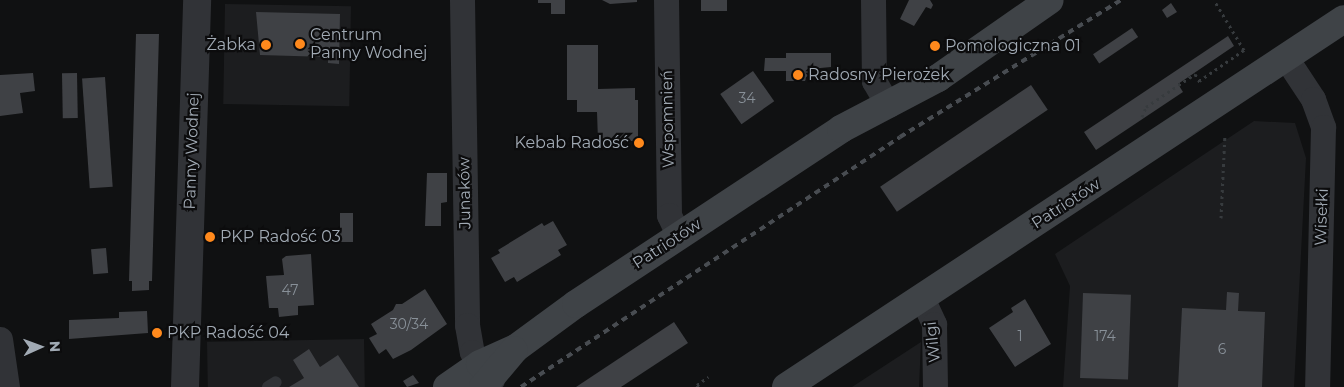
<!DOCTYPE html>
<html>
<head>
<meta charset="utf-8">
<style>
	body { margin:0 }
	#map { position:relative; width:1344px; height:387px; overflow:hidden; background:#101112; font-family:Montserrat,sans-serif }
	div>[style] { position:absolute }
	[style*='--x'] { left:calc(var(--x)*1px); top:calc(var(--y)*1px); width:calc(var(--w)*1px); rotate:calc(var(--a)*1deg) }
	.built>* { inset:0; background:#1c1d1f; transform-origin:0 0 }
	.building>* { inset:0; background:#3f4145; transform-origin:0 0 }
	.path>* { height:3px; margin-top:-1.5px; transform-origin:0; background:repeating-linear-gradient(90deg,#373b3e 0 2.5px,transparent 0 6.5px) }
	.service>* { height:12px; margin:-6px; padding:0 6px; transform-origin:6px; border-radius:6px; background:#313337 }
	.minor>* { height:25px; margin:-12.5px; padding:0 12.5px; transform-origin:12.5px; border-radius:12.5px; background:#313337 }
	.tertiary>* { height:28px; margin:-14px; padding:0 14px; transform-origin:14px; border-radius:14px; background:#313337 }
	.secondary>* { height:28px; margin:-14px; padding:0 14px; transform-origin:14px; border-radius:14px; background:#3f4347 }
	.rail>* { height:4px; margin-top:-2px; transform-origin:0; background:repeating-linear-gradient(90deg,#484c51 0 6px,transparent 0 11px) }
	.dots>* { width:14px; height:14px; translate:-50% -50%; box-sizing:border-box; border:2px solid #0c0c0d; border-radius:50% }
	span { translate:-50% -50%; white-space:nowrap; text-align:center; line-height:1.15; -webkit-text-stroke:4.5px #0c0c0d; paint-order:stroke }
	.number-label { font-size:14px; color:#889098 }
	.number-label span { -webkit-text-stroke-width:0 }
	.poi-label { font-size:16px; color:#a1aab4 }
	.left { translate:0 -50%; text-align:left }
	.right { translate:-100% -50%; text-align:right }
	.street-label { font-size:16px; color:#a1aab4 }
	.north { position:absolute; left:15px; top:322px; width:50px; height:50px; -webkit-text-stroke:4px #0c0c0d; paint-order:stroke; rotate:88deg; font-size:14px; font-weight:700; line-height:20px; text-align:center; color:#a1aab4 }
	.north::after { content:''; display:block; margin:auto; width:18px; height:22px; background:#a1aab4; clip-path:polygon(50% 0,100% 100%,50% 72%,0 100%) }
</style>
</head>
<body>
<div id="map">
	<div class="built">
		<div style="left:225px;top:4px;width:126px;height:100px;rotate:1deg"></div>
		<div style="clip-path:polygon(1254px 121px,1295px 123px,1306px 158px,1294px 387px,1063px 387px,1070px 286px,1055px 254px)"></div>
		<div style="left:364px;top:339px;width:48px;height:157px;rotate:89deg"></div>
		<div style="clip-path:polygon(921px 342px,919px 387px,852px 387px)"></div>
	</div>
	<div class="building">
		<div style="clip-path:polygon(538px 0,565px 0,565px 14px,551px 14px,551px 3px,538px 3px)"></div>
		<div style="clip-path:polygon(602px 0,637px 0,637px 2px,610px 4px)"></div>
		<div style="left:701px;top:0;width:26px;height:11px"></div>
		<div style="clip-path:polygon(909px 0,930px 0,933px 5px,931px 9px,926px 7px,914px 26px,900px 19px)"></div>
		<div style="clip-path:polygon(1171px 3px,1177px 12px,1167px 18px,1162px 10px)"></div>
		<div style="clip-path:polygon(256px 12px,340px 14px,339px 64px,328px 63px,328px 57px,260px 55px)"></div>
		<div style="left:1132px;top:28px;width:11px;height:47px;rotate:56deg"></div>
		<div style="clip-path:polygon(136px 34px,159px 34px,152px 281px,149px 281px,149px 290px,132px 291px,132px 281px,129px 281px)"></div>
		<div style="clip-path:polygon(1228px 36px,1234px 46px,1178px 84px,1183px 92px,1096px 150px,1084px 132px)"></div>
		<div style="clip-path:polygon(567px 45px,598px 45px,598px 89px,635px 88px,635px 100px,638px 100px,638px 141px,598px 141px,597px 112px,577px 112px,577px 100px,567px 100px)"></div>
		<div style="clip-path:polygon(786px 53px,831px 53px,831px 67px,810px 69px,805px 81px,786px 81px,786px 71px,764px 71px,765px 58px,786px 58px)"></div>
		<div style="left:753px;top:71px;width:37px;height:40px;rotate:55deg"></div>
		<div style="clip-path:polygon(33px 73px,35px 91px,20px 93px,23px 113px,0 116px,0 75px)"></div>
		<div style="left:77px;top:73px;width:45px;height:15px;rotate:89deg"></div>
		<div style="left:105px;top:77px;width:110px;height:23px;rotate:86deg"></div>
		<div style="left:1031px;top:85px;width:30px;height:182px;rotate:56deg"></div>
		<div style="clip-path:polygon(427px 173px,447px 173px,447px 202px,441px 203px,441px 226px,425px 226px)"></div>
		<div style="left:340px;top:213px;width:13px;height:29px"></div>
		<div style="clip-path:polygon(553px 221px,567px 245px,558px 250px,561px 255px,517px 282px,514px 277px,505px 282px,491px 258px,500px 253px,498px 250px,542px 223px,544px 226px)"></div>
		<div style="left:106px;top:248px;width:25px;height:15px;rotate:85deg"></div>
		<div style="clip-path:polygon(311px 254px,314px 305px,298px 306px,298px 315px,279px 317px,278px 308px,269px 308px,266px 276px,284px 275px,282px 259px,286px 256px)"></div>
		<div style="clip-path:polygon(425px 289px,447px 324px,411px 350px,393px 359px,386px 349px,379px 354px,369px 338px,377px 334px,371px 324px,393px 310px,396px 304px,402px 304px)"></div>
		<div style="clip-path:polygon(1227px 292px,1239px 293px,1238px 311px,1265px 312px,1262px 387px,1178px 387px,1182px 308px,1226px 310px)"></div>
		<div style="left:1083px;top:293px;width:48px;height:85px;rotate:2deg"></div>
		<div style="clip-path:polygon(1025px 299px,1051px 344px,1015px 367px,989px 328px,1013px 312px,1011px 308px)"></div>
		<div style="clip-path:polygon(147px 311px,148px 333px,69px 339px,69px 320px,119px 318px,119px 312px)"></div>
		<div style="clip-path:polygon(674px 322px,688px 343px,621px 387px,576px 387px)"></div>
		<div style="clip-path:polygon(309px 349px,320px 367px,338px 355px,359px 387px,289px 387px,304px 378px,293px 360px)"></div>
		<div style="clip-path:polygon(413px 375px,419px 383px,407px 387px,403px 381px)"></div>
	</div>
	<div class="path">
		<div style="--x:1199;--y:81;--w:55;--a:-34.6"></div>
		<div style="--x:1244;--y:50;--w:58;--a:-121"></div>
		<div style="--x:1142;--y:117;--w:11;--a:-68"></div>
		<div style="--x:1146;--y:107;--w:59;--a:-34"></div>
		<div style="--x:1195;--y:74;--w:12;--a:59"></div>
		<div style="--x:1221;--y:218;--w:84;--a:-87.3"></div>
		<div style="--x:698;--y:387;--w:2;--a:-117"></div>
		<div style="--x:697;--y:385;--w:14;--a:-36"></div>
	</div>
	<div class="service">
		<div style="--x:268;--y:387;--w:9;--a:-32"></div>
	</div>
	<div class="minor">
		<div style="--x:462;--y:0;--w:325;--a:89.1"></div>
		<div style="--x:467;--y:325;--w:27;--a:80"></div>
		<div style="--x:472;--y:352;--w:34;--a:54"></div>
		<div style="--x:666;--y:0;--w:215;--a:89.2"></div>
		<div style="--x:669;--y:215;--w:23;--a:65"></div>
		<div style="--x:873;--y:0;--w:81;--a:89.3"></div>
		<div style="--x:874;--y:81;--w:28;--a:60"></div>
		<div style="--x:1286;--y:58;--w:49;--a:56.6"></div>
		<div style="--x:1313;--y:99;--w:30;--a:70"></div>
		<div style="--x:1323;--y:127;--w:260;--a:91.3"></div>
		<div style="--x:922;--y:298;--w:29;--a:65"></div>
		<div style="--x:934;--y:324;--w:63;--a:89.1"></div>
		<div style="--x:0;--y:339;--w:49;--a:81.7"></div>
	</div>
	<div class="tertiary">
		<div style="--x:185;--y:387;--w:387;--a:-88.2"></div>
	</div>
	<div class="secondary">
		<div style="--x:447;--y:387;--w:40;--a:-34.9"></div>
		<div style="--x:480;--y:364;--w:39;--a:-24"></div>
		<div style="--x:516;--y:348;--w:74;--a:-36.3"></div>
		<div style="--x:576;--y:304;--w:318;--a:-33.4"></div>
		<div style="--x:841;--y:129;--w:110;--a:-27.7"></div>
		<div style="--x:938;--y:78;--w:136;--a:-34.9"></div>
		<div style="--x:483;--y:387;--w:48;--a:-50"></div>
		<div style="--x:786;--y:387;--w:668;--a:-33.4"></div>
	</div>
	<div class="rail">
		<div style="--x:521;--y:387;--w:454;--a:-33.4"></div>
		<div style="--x:900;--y:137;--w:260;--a:-31.8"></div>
	</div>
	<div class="dots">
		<div style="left:300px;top:44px;background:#ff891c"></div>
		<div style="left:266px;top:45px;background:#ff891c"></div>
		<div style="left:935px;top:46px;background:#ff891c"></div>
		<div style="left:798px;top:75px;background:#ff891c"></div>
		<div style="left:639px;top:143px;background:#ff891c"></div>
		<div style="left:210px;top:237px;background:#ff891c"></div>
		<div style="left:157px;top:333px;background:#ff891c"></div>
	</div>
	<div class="number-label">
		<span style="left:747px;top:98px">34</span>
		<span style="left:290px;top:290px">47</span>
		<span style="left:409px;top:324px">30/34</span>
		<span style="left:1020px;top:336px">1</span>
		<span style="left:1105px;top:336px">174</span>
		<span style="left:1222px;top:349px">6</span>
	</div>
	<div class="poi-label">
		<span class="left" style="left:310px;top:44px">Centrum<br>Panny Wodnej</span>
		<span class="right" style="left:256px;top:45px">Żabka</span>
		<span class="left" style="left:945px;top:46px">Pomologiczna 01</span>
		<span class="left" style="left:808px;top:75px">Radosny Pierożek</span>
		<span class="right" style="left:629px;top:143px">Kebab Radość</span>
		<span class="left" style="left:220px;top:237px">PKP Radość 03</span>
		<span class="left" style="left:167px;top:333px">PKP Radość 04</span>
	</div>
	<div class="street-label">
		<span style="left:668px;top:119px;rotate:-91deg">Wspomnień</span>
		<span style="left:192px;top:151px;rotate:-88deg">Panny Wodnej</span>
		<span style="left:465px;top:193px;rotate:-91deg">Junaków</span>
		<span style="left:1066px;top:204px;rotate:-33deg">Patriotów</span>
		<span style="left:1322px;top:217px;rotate:-88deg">Wisełki</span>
		<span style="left:667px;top:244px;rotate:-33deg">Patriotów</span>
		<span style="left:933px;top:342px;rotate:-96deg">Wilgi</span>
	</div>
	<div class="north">N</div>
</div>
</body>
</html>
